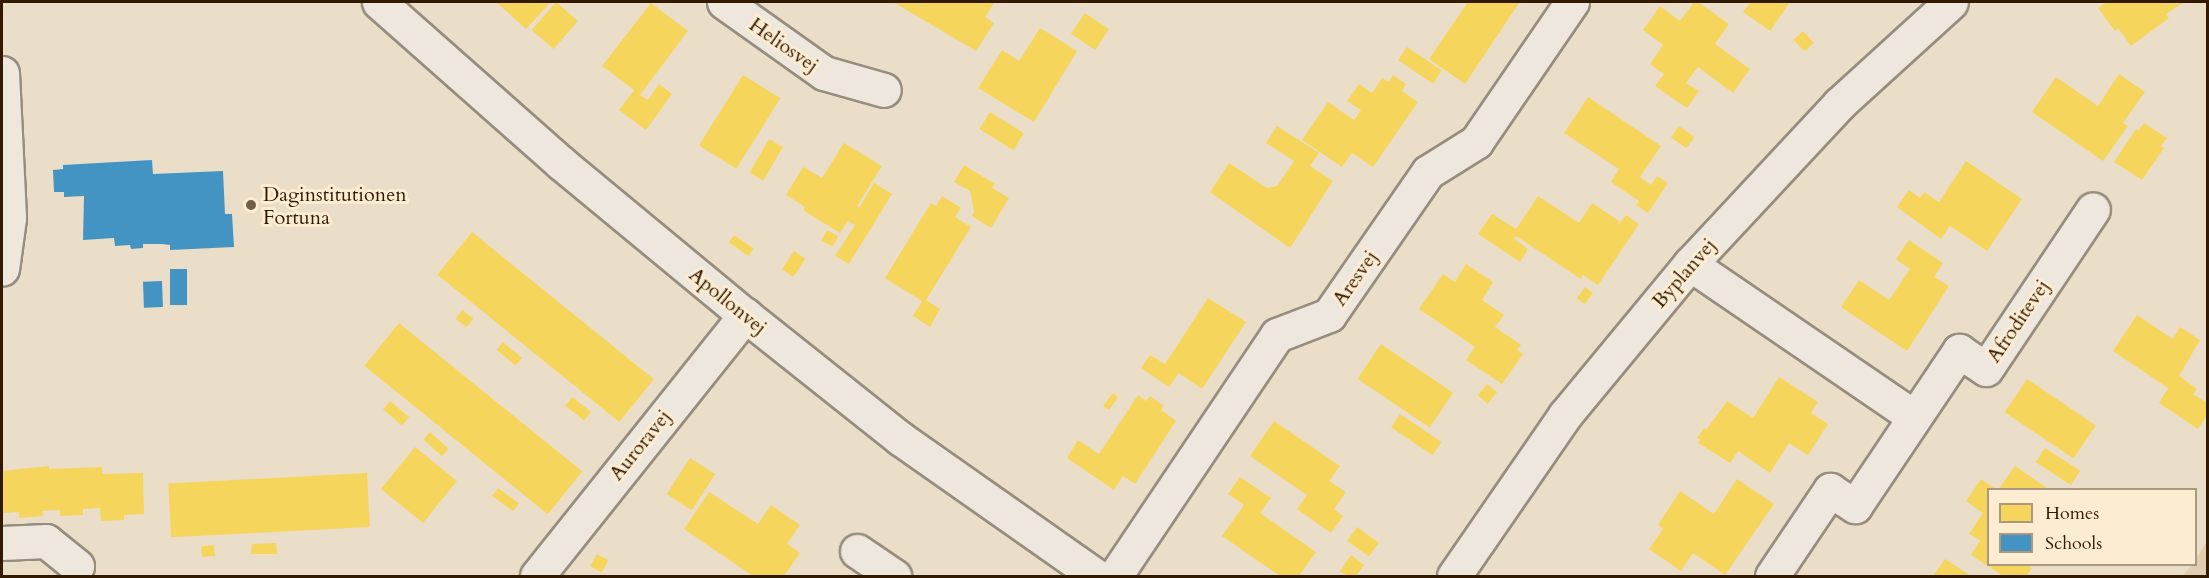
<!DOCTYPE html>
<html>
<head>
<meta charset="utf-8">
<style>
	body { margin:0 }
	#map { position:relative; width:2209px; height:578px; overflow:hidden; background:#ebdec9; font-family:Cardo,serif }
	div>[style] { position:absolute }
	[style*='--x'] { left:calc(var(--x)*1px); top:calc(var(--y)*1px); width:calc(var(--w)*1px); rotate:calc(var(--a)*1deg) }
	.green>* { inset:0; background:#e1ceb0 }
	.homes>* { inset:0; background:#f6d55c; transform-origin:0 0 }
	.schools>* { inset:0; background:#4393c3; transform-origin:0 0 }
	.roads { filter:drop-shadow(2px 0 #978d7e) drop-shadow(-2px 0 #978d7e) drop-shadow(0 2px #978d7e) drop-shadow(0 -2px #978d7e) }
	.minor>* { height:33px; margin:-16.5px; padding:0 16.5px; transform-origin:16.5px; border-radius:16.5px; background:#eee7dd }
	.tertiary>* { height:33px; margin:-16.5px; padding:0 16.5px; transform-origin:16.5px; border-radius:16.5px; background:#eee7dd }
	.dots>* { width:16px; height:16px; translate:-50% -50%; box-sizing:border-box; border:3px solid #fcecd2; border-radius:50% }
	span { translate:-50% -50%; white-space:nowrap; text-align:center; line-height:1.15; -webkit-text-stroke:6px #fcecd2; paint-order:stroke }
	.street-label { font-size:20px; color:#321a02 }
	.poi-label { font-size:20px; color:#321a02 }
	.left { translate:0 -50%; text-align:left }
	.frame { position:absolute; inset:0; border:3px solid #321a02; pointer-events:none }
	.legend { position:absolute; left:1987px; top:488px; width:210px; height:78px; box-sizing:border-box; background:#fcecd2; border:2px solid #ab987f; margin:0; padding:8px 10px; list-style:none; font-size:18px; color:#321a02 }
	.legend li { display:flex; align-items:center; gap:12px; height:30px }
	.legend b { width:30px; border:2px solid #ab987f }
</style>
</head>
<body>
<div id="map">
	<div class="green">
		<div style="clip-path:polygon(2207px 541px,2207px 576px,2183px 576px,2191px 565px,2196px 564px,2196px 559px)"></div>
	</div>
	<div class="homes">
		<div style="clip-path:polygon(496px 2px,551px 2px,526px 29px)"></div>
		<div style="left:556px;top:2px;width:29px;height:37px;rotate:41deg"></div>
		<div style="clip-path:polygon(893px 2px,995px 2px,985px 17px,994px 23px,976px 51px)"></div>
		<div style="clip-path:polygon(1468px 2px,1519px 3px,1465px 84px,1429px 59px)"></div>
		<div style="clip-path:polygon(1694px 2px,1698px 2px,1729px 24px,1715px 44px,1750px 69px,1733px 93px,1698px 67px,1686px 83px,1699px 91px,1687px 108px,1655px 86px,1664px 74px,1650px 64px,1663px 45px,1643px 30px,1660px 6px,1680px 21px)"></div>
		<div style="clip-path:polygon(1751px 2px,1790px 2px,1770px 31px,1743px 12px)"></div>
		<div style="clip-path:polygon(2107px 2px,2184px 2px,2166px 14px,2169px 18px,2131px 46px,2118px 28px,2115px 31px,2098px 8px)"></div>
		<div style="clip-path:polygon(651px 3px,688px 31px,640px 95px,648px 100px,659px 84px,672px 94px,646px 130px,619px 110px,634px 90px,602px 66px)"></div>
		<div style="left:1085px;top:13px;width:29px;height:25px;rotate:34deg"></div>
		<div style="clip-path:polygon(1040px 28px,1077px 51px,1034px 122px,978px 88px,1002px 50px,1019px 61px)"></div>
		<div style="left:1803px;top:31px;width:16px;height:13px;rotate:47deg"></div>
		<div style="left:1407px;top:47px;width:42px;height:16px;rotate:34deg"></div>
		<div style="clip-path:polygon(2119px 74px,2145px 92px,2123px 123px,2128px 126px,2103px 161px,2032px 112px,2056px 77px,2098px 106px)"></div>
		<div style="left:743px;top:75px;width:44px;height:83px;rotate:32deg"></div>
		<div style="clip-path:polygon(1393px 75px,1406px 84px,1402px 91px,1418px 102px,1373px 167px,1352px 153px,1342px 167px,1302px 140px,1328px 102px,1354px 120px,1361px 110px,1347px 101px,1359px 84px,1372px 93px,1382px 78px,1389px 82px)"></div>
		<div style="clip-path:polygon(1588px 97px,1661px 146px,1640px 177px,1651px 185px,1657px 176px,1668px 183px,1648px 213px,1636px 205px,1639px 201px,1611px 182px,1619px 169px,1564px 133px)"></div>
		<div style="left:990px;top:112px;width:40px;height:20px;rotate:32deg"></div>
		<div style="clip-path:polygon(2144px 123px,2167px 138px,2161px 146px,2164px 148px,2142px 180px,2114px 162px,2136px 129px,2138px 131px)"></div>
		<div style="clip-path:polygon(1277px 126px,1319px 153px,1310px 166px,1333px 181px,1290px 248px,1210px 192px,1229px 163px,1267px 188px,1277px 186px,1294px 161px,1266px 143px)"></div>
		<div style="left:1679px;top:126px;width:19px;height:14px;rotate:35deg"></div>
		<div style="left:769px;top:139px;width:16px;height:39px;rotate:30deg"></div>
		<div style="clip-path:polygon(844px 143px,882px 166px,857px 206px,859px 208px,874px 183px,892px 194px,849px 264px,835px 256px,855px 225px,848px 221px,840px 233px,803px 210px,805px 207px,786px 195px,803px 167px,822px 178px)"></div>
		<div style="clip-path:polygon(1966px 161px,2022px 199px,1987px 251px,1950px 226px,1941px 239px,1897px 207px,1909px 190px,1920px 198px,1924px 192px,1939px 202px)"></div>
		<div style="clip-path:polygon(964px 165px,995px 184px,992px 188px,1009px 198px,991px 228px,972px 216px,974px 212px,970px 191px,954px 182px)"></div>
		<div style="clip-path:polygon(942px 196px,961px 208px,955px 217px,971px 227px,926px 300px,940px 309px,930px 327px,913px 316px,922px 301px,885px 278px,931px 203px,936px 206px)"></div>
		<div style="clip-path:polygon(1538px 196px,1579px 223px,1592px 203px,1619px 221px,1618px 225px,1626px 215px,1639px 224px,1598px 285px,1583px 275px,1581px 279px,1516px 236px,1514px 239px,1528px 249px,1520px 262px,1478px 234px,1492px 214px,1516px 229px)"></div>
		<div style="left:827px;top:230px;width:13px;height:12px;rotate:29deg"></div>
		<div style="left:472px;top:232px;width:234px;height:55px;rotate:39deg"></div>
		<div style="left:734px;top:235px;width:24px;height:9px;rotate:35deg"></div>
		<div style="clip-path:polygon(1909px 240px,1943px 263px,1934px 277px,1949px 286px,1907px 351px,1841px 307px,1859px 280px,1889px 300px,1910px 269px,1896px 259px)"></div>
		<div style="left:794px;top:251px;width:14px;height:22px;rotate:34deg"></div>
		<div style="clip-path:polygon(1466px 264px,1493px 282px,1482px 300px,1504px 315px,1495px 327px,1521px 345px,1517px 350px,1523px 354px,1502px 384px,1466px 360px,1475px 347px,1419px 309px,1443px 274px,1455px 282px)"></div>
		<div style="left:1585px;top:287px;width:10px;height:14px;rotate:37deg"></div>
		<div style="clip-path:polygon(1208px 298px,1246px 322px,1202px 389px,1179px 373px,1169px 387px,1141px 368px,1150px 355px,1165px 364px)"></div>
		<div style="left:462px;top:310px;width:14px;height:11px;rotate:36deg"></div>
		<div style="clip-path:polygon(2137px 315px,2173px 339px,2180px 327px,2200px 340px,2179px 376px,2197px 389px,2193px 394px,2208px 404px,2208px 414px,2198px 429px,2159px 403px,2168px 388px,2113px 351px)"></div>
		<div style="left:399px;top:323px;width:236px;height:55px;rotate:39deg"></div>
		<div style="left:503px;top:342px;width:25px;height:10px;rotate:40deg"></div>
		<div style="left:1381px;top:344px;width:87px;height:42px;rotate:34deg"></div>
		<div style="clip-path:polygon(1779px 377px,1818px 402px,1811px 413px,1828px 424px,1808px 455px,1789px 443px,1770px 473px,1738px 451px,1730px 463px,1698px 443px,1700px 440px,1697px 438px,1704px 428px,1706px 430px,1709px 426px,1727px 401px,1753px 418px)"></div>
		<div style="left:2027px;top:379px;width:83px;height:40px;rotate:34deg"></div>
		<div style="left:1487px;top:384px;width:13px;height:15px;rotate:39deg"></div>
		<div style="clip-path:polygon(1113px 393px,1118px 397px,1109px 410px,1103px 406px)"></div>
		<div style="clip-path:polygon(1138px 395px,1146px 401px,1150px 396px,1164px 406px,1161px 410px,1176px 421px,1135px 484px,1123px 476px,1114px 490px,1067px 458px,1078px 440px,1099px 454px)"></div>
		<div style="left:572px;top:397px;width:24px;height:11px;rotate:38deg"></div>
		<div style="left:390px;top:401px;width:25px;height:11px;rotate:40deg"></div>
		<div style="left:1400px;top:414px;width:50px;height:16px;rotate:34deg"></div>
		<div style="clip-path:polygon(1274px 421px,1340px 466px,1329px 481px,1346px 492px,1334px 509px,1343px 516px,1331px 533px,1297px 509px,1307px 495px,1250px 456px)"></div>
		<div style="left:430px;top:432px;width:25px;height:10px;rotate:42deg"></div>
		<div style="left:415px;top:447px;width:54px;height:54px;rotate:39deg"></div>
		<div style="left:2045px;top:448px;width:42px;height:17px;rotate:33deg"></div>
		<div style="left:690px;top:458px;width:30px;height:43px;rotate:33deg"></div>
		<div style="clip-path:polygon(49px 466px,49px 469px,102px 467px,102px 474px,143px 473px,144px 514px,124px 515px,124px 520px,101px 521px,100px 508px,83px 509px,83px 515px,60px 516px,60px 510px,42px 511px,43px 516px,19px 518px,19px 512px,2px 513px,2px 471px)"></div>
		<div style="clip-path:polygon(2015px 466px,2050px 490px,1998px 490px)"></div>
		<div style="left:367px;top:473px;width:54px;height:199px;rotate:87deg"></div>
		<div style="clip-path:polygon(1240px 477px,1271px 498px,1260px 513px,1316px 552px,1299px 576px,1280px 576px,1222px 536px,1244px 505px,1228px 494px)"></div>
		<div style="clip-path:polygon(1737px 479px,1774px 504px,1725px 575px,1693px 553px,1681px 571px,1649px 549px,1663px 529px,1658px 525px,1680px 491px,1714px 514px)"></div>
		<div style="clip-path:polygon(1981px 479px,1997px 490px,1988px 490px,1988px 564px,2027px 564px,2032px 568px,2026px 576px,2003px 576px,1971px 555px,1980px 540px,1969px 534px,1983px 513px,1966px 501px)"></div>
		<div style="left:498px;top:488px;width:26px;height:10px;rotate:36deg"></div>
		<div style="clip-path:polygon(709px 492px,758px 524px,771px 505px,800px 525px,787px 544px,800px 553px,784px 576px,753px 576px,684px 529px)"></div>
		<div style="left:1357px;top:527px;width:27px;height:17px;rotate:36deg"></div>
		<div style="clip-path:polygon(276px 543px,277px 554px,251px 554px,252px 544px)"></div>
		<div style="left:214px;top:545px;width:11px;height:13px;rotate:85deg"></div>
		<div style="left:597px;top:554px;width:13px;height:14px;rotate:29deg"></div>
		<div style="clip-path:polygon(1351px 555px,1364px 565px,1356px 576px,1347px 576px,1340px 571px)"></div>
		<div style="clip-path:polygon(1945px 559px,1971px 576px,1933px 576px)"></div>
	</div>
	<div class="schools">
		<div style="clip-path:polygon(152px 160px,153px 174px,223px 171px,225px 214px,232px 214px,234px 247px,170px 250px,170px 245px,162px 244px,143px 244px,143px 248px,131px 249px,130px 245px,115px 246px,114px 238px,83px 240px,84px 196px,64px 197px,64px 192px,54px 192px,53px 170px,63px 169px,63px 165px)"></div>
		<div style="left:170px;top:269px;width:17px;height:36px"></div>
		<div style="left:162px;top:281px;width:26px;height:19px;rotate:88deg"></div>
	</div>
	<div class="roads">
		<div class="minor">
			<div style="--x:724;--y:2;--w:123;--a:35.4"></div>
			<div style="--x:824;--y:73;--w:62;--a:15.8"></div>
			<div style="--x:2;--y:73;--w:145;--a:87.2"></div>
			<div style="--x:9;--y:218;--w:51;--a:97.8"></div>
			<div style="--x:1690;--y:264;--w:271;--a:34.3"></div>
			<div style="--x:2;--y:543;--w:44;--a:-2.6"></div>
			<div style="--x:46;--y:541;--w:40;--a:39"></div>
			<div style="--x:857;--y:551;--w:45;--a:34"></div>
			<div style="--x:537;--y:576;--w:334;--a:-51.4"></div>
			<div style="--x:1115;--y:576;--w:290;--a:-56.1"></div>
			<div style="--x:1277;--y:335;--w:56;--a:-21"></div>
			<div style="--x:1329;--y:315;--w:174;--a:-55.3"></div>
			<div style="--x:1428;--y:172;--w:57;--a:-32"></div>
			<div style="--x:1476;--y:142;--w:170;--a:-55.6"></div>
			<div style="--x:1772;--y:576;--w:104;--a:-56"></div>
			<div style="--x:1830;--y:490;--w:30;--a:33"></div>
			<div style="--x:1855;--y:506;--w:187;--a:-56.1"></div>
			<div style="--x:1959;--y:351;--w:32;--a:34"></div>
			<div style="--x:1986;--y:369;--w:192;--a:-56.2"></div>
		</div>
		<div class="tertiary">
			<div style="--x:379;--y:2;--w:243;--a:41.5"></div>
			<div style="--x:561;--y:163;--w:239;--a:39.6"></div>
			<div style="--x:745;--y:315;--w:199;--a:38.5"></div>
			<div style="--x:901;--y:439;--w:238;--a:35.1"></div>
			<div style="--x:1454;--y:576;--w:196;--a:-55.4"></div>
			<div style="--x:1565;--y:415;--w:196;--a:-50.4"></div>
			<div style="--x:1690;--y:264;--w:219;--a:-47"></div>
			<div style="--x:1839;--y:104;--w:151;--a:-42.3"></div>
		</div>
	</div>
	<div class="dots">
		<div style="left:251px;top:205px;background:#735f48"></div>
	</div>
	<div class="street-label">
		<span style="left:784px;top:45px;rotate:35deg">Heliosvej</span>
		<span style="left:1684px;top:273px;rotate:-49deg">Byplanvej</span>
		<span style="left:1355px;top:278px;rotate:-55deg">Aresvej</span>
		<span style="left:728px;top:301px;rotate:39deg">Apollonvej</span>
		<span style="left:2018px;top:321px;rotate:-56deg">Afroditevej</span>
		<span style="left:640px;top:445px;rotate:-51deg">Auroravej</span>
	</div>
	<div class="poi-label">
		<span class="left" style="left:263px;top:206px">Daginstitutionen<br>Fortuna</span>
	</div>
	<div class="frame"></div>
	<ul class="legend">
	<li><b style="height:16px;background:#f6d55c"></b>Homes</li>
	<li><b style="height:16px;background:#4393c3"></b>Schools</li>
	</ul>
</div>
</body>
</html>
